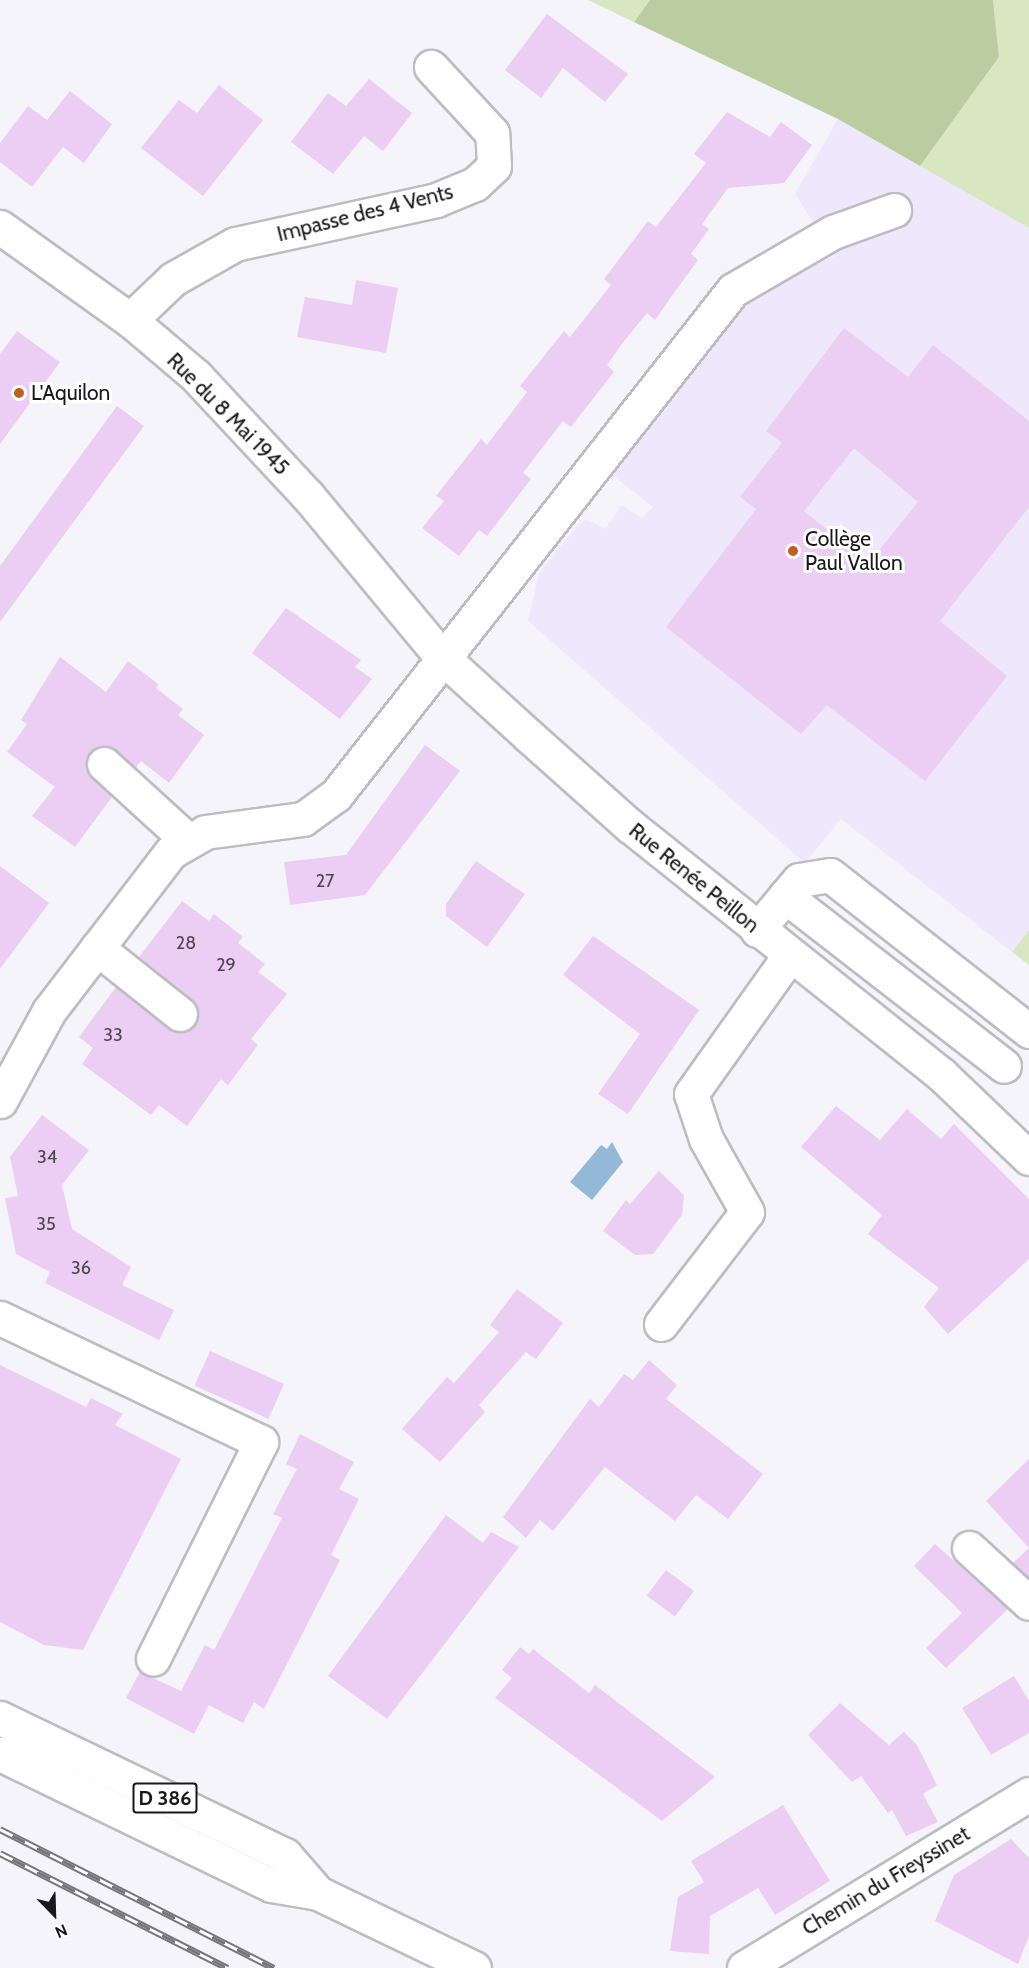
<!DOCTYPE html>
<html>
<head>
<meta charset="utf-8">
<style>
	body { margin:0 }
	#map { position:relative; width:1029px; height:1968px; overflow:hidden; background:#f4f4fa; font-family:Cabin,sans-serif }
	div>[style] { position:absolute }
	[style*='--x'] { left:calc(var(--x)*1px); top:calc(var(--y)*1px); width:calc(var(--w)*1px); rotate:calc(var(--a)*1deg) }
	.education>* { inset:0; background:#efe7fc }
	.green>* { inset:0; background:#d8e7c2 }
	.forest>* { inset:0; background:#bbcca1 }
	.water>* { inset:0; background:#94b8d8 }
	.building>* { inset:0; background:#eccdf3; transform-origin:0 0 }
	.roads { filter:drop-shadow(2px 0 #bcbdc2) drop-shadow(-2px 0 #bcbdc2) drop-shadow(0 2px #bcbdc2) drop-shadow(0 -2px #bcbdc2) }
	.minor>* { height:33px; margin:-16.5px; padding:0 16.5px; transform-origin:16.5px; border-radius:16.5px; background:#fff }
	.major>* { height:33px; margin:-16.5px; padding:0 16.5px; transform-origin:16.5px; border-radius:16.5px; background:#fff }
	.rail>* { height:7px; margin-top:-3.5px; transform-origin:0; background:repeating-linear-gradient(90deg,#fff 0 14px,#77777b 0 28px); box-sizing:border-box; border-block:2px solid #77777b }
	.dots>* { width:16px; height:16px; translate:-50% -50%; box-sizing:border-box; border:3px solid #fff; border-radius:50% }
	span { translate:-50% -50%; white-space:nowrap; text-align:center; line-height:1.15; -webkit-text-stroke:6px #fff; paint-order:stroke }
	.number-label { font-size:18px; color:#4d4550 }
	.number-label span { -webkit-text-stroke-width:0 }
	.shield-label span { padding:2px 4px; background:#fff; border:2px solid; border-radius:4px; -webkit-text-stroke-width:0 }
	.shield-label { font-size:20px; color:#18181a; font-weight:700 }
	.street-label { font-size:21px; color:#18181a }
	.poi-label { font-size:21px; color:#18181a }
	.left { translate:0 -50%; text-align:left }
	.north { position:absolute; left:24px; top:1884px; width:60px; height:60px; -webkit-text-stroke:4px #fff; paint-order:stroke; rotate:157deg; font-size:16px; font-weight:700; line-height:24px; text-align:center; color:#18181a }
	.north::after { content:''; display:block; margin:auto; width:21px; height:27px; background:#18181a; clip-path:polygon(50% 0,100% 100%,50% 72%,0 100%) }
</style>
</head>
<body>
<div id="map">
	<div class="education">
		<div style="clip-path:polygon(838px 119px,1029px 228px,1029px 930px,1012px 952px,841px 819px,805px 863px,528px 621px,539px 573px,578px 525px,586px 519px,605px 529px,622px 505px,642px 518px,653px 507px,607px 471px,730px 315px,769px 286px,835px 256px,795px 194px)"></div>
	</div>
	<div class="green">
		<div style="clip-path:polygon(588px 0,650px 0,634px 22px)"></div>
		<div style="clip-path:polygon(993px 0,1029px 0,1029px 228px,920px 166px,999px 57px)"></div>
		<div style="clip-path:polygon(1029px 930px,1029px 965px,1012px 952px)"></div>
	</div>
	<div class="forest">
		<div style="clip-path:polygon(650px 0,993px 0,999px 57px,920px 166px,838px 119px,634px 22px)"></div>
	</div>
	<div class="water">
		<div style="clip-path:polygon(612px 1142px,623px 1162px,592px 1200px,570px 1182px,601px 1145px,607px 1149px)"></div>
	</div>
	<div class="building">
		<div style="clip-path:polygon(547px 14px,628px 74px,605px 102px,563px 68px,541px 98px,505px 70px)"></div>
		<div style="clip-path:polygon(369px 79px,412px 113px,383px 151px,364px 136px,333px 174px,291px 142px,328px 93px,346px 106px)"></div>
		<div style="clip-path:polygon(219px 85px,263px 120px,203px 196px,141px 148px,179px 100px,197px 113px)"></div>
		<div style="clip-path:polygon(70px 91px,112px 124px,84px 163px,63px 147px,32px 187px,0 162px,0 143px,28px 106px,47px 120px)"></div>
		<div style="clip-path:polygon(727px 112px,770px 137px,781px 122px,812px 145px,784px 183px,728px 188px,702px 224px,709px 229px,691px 254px,698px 260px,674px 293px,655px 320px,647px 313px,625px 340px,607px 365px,614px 372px,571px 427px,563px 421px,542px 448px,523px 473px,531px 479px,487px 536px,479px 530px,459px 556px,422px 528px,444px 501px,436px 496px,481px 439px,487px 445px,527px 392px,520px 386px,564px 331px,570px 337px,611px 285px,604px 279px,648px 221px,656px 227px,706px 163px,694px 154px)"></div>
		<div style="clip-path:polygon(356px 280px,398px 288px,386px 353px,297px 337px,305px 297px,352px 305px)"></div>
		<div style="clip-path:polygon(evenodd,844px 328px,908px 377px,933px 345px,1029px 421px,1029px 507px,940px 621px,1007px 676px,925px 781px,827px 705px,801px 734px,666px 627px,756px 509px,740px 497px,782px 443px,766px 431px,844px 328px,854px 448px,918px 502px,868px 564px,804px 511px,854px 448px)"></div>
		<div style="clip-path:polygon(17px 331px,60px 362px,0 444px,0 354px)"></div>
		<div style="clip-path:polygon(117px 406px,144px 426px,0 622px,0 566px)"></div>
		<div style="clip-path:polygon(286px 608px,361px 660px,355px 667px,372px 679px,340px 719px,252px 653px)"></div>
		<div style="clip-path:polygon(60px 657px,106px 692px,128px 661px,158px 684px,156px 688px,183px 709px,178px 715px,204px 735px,169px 783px,141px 761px,136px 768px,109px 746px,91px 751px,86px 770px,112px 797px,75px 847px,32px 816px,55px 787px,7px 752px,27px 724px,21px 720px)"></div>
		<div style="clip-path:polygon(425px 745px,460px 771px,365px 895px,290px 905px,284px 862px,346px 855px)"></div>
		<div style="clip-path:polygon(476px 861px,525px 894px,487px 947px,446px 916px,446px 904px)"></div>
		<div style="clip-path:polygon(0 866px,49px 903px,0 969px)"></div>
		<div style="clip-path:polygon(182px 901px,209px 921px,214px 914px,243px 937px,238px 943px,265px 964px,258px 972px,287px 994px,251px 1039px,258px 1045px,228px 1085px,221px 1079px,187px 1126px,159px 1105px,151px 1115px,82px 1064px,93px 1048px,79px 1037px,116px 987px,169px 1029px,186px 1032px,195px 1025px,199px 1016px,192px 1000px,139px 957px)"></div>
		<div style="clip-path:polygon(593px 936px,699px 1010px,628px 1114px,598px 1094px,640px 1034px,563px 975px)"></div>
		<div style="clip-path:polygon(836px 1106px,880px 1140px,907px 1109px,941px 1139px,954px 1124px,1029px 1199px,1029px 1259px,948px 1334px,924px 1307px,939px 1288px,868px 1234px,882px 1215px,801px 1147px)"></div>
		<div style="clip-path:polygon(42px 1115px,89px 1150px,62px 1185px,72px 1229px,131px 1267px,122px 1285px,174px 1310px,159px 1340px,45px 1283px,50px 1272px,16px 1254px,5px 1198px,18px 1196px,10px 1157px)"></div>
		<div style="clip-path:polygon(659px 1171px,684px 1195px,682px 1215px,653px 1254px,635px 1255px,603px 1231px,626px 1200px,630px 1204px)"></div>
		<div style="clip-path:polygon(517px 1289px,563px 1323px,536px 1359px,526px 1352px,479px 1405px,485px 1412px,440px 1462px,402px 1429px,447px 1377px,454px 1383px,499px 1332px,490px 1325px)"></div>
		<div style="left:210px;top:1351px;width:81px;height:38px;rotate:24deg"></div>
		<div style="clip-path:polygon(649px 1360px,677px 1385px,666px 1399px,763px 1474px,728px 1519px,696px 1495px,675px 1521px,605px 1467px,553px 1531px,540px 1520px,526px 1538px,503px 1517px,590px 1399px,599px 1407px,624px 1374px,633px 1380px)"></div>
		<div style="clip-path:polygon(0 1365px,86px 1407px,91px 1398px,123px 1414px,115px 1425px,181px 1459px,83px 1650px,44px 1645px,0 1622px)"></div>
		<div style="clip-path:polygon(300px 1434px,354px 1462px,339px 1489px,359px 1499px,331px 1555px,340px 1560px,264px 1709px,254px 1702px,243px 1723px,209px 1705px,194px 1734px,126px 1698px,140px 1672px,181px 1691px,205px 1645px,214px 1650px,282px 1518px,273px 1514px,297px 1469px,286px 1464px)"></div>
		<div style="clip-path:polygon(1029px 1459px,1029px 1548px,986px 1501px)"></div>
		<div style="clip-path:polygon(446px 1515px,483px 1543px,491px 1532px,519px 1547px,387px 1719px,328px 1676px)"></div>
		<div style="clip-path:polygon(935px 1544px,1008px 1609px,946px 1668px,926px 1648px,962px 1613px,914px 1566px)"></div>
		<div style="clip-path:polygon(1029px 1548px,1029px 1578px,1013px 1563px)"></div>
		<div style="left:666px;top:1570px;width:35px;height:32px;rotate:37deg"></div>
		<div style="clip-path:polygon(520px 1647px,529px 1654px,533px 1649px,589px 1693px,595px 1685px,715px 1777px,662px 1821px,495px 1698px,512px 1678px,502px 1670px)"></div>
		<div style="clip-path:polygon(1014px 1676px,1029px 1701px,1029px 1733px,991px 1755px,962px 1708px)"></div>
		<div style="clip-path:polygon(840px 1703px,889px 1745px,904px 1732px,917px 1745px,937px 1785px,923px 1794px,938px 1822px,906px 1836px,892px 1810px,888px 1813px,861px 1776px,852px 1782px,808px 1735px)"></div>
		<div style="clip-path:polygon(783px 1805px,830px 1881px,775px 1915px,758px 1888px,710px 1916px,709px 1954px,670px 1951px,678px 1897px,704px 1882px,691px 1861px)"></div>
		<div style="clip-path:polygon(1011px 1839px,1029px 1858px,1029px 1936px,1018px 1964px,935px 1921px,954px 1875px)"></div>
	</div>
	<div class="roads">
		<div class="minor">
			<div style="--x:0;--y:227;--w:160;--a:35.6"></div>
			<div style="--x:130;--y:320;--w:87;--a:40.3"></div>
			<div style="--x:196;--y:376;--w:164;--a:47"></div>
			<div style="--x:308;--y:496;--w:208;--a:50.3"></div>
			<div style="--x:441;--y:656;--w:120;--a:42.3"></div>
			<div style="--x:530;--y:737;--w:134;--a:41.7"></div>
			<div style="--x:630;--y:826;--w:399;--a:38.6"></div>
			<div style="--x:942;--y:1075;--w:120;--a:43.7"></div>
			<div style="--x:130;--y:320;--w:59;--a:-43.6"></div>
			<div style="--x:173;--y:279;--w:71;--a:-29.4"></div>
			<div style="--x:235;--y:244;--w:206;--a:-12.3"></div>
			<div style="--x:436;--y:200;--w:42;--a:-22.3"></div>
			<div style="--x:475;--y:184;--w:26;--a:-43"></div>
			<div style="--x:494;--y:166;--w:33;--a:-93"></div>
			<div style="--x:492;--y:133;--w:90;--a:-132.7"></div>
			<div style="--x:104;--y:764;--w:111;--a:42.4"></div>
			<div style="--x:785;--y:896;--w:277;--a:37.8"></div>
			<div style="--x:757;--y:930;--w:65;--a:-50"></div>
			<div style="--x:799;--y:880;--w:31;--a:-9"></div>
			<div style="--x:830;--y:875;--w:253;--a:38.1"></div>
			<div style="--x:97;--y:948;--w:106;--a:38.5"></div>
			<div style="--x:0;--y:1101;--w:102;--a:-61.4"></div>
			<div style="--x:49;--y:1011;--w:200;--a:-52.5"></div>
			<div style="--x:171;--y:852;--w:39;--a:-30"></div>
			<div style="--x:205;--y:832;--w:99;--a:-7.6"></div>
			<div style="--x:303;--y:819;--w:41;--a:-36"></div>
			<div style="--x:336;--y:795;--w:642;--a:-51.83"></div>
			<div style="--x:733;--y:290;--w:116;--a:-30.1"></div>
			<div style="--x:833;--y:232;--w:65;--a:-19.8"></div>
			<div style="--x:0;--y:1318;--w:289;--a:25.4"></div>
			<div style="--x:261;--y:1442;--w:242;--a:116.5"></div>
			<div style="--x:661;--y:1324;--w:141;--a:-52.5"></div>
			<div style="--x:747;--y:1212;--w:84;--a:-119.3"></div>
			<div style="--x:706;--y:1139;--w:47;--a:-108.4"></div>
			<div style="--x:691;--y:1094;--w:169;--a:-54.6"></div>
			<div style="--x:969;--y:1548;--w:81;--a:42.5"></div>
			<div style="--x:744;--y:1968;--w:334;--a:-31.4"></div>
		</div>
		<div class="major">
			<div style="--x:0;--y:1718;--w:316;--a:25.7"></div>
			<div style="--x:285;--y:1855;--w:50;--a:49"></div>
			<div style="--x:0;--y:1754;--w:301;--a:25.8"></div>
			<div style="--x:271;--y:1885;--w:48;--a:9.7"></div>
			<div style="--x:318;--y:1893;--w:173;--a:25.7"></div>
		</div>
	</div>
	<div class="rail">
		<div style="--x:0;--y:1829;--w:307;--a:26.9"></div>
		<div style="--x:0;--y:1853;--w:255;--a:26.8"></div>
	</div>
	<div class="dots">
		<div style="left:19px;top:393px;background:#c05f1f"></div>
		<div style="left:793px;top:551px;background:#c05f1f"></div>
	</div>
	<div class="number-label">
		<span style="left:325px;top:881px">27</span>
		<span style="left:186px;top:943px">28</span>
		<span style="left:226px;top:965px">29</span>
		<span style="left:113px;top:1035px">33</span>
		<span style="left:47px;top:1157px">34</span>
		<span style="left:46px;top:1224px">35</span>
		<span style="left:81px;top:1268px">36</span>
	</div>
	<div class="shield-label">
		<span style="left:165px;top:1798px">D 386</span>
	</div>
	<div class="street-label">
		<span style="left:365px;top:213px;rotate:-14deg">Impasse des 4 Vents</span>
		<span style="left:228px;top:414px;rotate:45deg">Rue du 8 Mai 1945</span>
		<span style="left:694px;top:878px;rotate:39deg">Rue Renée Peillon</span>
		<span style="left:886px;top:1881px;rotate:-31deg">Chemin du Freyssinet</span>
	</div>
	<div class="poi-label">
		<span class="left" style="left:31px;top:393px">L'Aquilon</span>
		<span class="left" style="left:805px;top:551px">Collège<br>Paul Vallon</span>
	</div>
	<div class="north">N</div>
</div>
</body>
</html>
